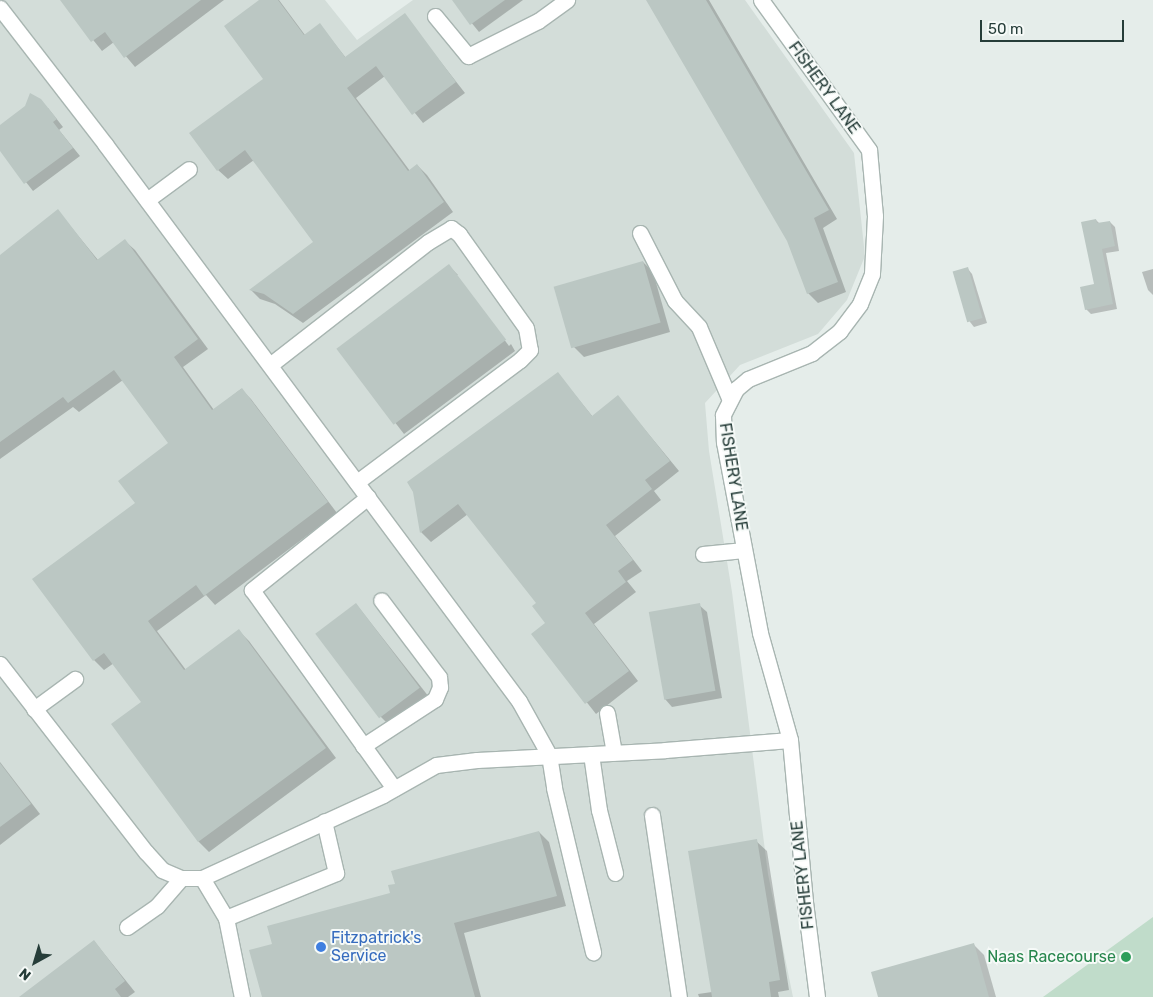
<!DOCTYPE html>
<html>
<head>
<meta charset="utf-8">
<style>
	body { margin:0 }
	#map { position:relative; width:1153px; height:997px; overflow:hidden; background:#e5edea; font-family:Rubik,sans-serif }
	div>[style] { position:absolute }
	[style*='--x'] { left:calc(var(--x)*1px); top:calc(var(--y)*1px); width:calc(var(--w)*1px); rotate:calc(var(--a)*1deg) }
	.built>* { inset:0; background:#d3ddd9 }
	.green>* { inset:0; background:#c0dcca }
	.shadow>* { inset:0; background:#0003 }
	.building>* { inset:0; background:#bbc7c3; transform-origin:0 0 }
	.roads { filter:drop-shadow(1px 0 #a8b5b1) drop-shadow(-1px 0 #a8b5b1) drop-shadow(0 1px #a8b5b1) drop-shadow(0 -1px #a8b5b1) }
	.minor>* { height:15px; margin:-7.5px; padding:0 7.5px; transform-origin:7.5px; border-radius:7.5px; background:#fff }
	.dots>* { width:14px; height:14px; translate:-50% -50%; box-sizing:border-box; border:2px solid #f6faf8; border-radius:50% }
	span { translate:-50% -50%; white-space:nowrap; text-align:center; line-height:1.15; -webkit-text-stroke:4px #f6faf8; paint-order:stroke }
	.street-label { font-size:16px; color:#263d39 }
	.shop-label { font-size:16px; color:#366cbe }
	.left { translate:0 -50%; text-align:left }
	.leisure-label { font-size:16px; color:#27864d }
	.right { translate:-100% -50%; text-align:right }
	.north { position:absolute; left:10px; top:937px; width:50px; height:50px; -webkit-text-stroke:4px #f6faf8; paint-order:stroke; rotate:219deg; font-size:14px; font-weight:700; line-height:20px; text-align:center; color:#263d39 }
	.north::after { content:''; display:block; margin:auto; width:18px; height:22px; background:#263d39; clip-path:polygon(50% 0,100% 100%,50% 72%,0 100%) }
	.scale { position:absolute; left:980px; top:20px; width:144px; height:22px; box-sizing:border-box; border:2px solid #263d39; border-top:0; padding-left:6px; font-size:15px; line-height:18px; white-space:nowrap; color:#263d39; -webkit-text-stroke:4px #f6faf8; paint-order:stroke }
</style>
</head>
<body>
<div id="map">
	<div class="built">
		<div style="clip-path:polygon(0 0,325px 0,357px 40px,413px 0,745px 0,854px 153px,865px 256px,847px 300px,818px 334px,740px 365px,705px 403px,709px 451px,732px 592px,768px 874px,793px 997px,0 997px)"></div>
	</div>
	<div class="green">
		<div style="clip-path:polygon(1153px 917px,1153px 997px,1043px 997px)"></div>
	</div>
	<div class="shadow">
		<div style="clip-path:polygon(61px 0,224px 0,135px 67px,114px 42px,102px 51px)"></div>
		<div style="clip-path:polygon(261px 0,279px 0,305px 35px,320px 25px,346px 58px,404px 15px,465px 93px,423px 123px,385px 76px,356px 98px,410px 171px,417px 165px,427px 175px,453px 212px,303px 323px,275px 304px,260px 299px,251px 290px,314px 242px,254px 160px,228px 179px,218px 170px,265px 79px)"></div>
		<div style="clip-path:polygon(453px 0,523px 0,479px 32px)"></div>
		<div style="clip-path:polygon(647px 0,709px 0,837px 219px,823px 228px,846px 292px,818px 303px,808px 293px,788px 241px)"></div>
		<div style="clip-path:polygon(48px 108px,63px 127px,59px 130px,80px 156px,33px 191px,0 149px,0 126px)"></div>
		<div style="clip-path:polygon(58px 211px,98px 260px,125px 241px,135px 250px,208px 349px,183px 367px,214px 410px,241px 389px,251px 399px,337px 513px,215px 605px,206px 595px,157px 631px,186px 670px,239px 631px,249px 641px,336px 758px,209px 852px,199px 842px,113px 724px,143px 702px,114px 663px,104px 670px,94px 660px,34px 579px,136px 504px,170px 443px,123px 380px,79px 412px,73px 407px,0 459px,0 257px)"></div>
		<div style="clip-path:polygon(1096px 220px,1100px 224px,1110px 222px,1115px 227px,1119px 251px,1106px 253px,1117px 309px,1091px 314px,1086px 309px,1095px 285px)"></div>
		<div style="clip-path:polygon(643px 262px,653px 272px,670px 332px,584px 357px,574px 347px)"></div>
		<div style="clip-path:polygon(449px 266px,458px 275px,456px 275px,509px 346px,511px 344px,515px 351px,404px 434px,338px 349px)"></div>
		<div style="clip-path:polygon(968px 269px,972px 274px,987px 323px,974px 327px,970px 322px,954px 273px)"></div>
		<div style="clip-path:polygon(1153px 269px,1153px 295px,1148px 290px,1142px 272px)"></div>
		<div style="clip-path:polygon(558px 374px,593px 417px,618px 397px,679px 471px,654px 491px,661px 500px,615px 536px,642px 571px,627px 581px,636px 592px,594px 624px,638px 681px,596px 714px,533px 634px,547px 623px,538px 603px,468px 514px,431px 542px,421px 532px)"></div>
		<div style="clip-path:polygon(356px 604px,429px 697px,391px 727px,381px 717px)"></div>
		<div style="clip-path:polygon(699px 605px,707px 612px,722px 698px,672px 707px,665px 699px)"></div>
		<div style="clip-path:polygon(0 762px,40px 814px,0 845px)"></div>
		<div style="clip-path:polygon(539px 832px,549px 842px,566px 906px,464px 933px,481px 997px,263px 997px,274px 945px)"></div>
		<div style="clip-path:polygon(756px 841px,767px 851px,789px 990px,778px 992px,779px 997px,699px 997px,698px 994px,712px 992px)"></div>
		<div style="clip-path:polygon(94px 941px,135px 992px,128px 997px,21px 997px)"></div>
		<div style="clip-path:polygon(974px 945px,984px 955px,996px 997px,879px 997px)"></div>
	</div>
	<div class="building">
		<div style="clip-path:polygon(60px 0,201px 0,124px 58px,105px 32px,91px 42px)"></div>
		<div style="clip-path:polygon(259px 0,278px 0,304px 35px,320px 23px,345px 57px,405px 13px,456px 82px,412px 115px,376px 66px,347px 88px,408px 171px,417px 164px,444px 202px,293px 314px,264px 294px,249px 290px,313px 242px,245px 150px,217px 171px,189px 133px,263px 79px,224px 26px)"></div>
		<div style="clip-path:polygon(452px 0,505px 0,470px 25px)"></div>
		<div style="clip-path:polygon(646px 0,706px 0,829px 210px,814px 218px,838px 282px,807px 294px,787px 241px)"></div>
		<div style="clip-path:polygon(30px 93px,41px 99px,57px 119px,53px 122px,73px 148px,24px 184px,0 151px,0 125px,25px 106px)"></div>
		<div style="clip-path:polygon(58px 209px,97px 260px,125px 239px,198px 339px,174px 357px,212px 410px,242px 388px,328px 502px,204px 596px,196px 585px,148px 621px,184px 670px,239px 629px,326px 748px,198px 842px,111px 724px,141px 702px,104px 653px,93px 661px,32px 579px,135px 503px,118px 481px,168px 443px,114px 370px,68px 403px,63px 397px,0 442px,0 255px)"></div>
		<div style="clip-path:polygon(1096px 219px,1097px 223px,1110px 221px,1115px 246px,1102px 249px,1113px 304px,1085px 310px,1080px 287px,1094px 284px,1081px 222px)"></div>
		<div style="left:643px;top:261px;width:64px;height:93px;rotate:74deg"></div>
		<div style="left:449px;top:264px;width:95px;height:141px;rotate:53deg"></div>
		<div style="left:968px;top:267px;width:53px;height:16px;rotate:74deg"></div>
		<div style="clip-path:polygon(558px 372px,592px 416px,618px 395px,670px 461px,645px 480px,652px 489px,606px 525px,633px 560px,618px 571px,626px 582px,585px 613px,629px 671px,585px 704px,531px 634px,545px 623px,532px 606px,536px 603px,458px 504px,420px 533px,413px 492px,407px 482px)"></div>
		<div style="left:356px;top:603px;width:106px;height:51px;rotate:53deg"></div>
		<div style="left:700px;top:603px;width:89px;height:52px;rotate:80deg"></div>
		<div style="clip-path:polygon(0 763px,31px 804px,0 827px)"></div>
		<div style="clip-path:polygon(539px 831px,557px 896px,454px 923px,475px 997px,262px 997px,249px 950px,272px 944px,267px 926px,390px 893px,388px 885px,395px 884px,391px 871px)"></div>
		<div style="clip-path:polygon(757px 839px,780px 980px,769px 982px,771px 997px,712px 997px,688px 851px)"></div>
		<div style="clip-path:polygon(94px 940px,125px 981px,115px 989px,121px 997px,19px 997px)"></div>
		<div style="clip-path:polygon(974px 943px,989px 997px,878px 997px,871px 972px)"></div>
	</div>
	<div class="roads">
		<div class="minor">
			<div style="--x:761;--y:0;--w:185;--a:54.2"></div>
			<div style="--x:869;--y:150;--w:66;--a:84.8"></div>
			<div style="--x:875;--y:216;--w:58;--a:93"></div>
			<div style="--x:872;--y:274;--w:32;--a:112"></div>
			<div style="--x:860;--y:304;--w:34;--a:127"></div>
			<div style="--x:840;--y:331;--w:36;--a:142"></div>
			<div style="--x:812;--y:353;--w:69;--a:157.9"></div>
			<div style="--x:748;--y:379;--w:16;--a:140"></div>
			<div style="--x:736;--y:389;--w:29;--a:117"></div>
			<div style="--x:723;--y:415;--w:27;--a:88"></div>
			<div style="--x:724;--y:442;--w:194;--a:79.3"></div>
			<div style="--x:760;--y:633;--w:111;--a:74.3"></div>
			<div style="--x:790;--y:740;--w:163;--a:84.7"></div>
			<div style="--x:805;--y:902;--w:96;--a:82.8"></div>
			<div style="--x:0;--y:8;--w:172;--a:52.3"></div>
			<div style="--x:105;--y:144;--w:694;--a:53.38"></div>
			<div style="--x:519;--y:701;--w:62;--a:60.9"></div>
			<div style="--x:549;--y:755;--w:33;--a:81"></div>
			<div style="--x:554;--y:788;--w:169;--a:76.6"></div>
			<div style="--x:435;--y:16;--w:52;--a:50.5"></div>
			<div style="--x:468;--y:56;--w:78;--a:-26.6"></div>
			<div style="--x:538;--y:21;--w:36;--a:-36"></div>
			<div style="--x:147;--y:200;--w:52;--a:-36.4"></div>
			<div style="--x:640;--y:233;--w:76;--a:62.8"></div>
			<div style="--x:675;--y:301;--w:35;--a:47"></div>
			<div style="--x:699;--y:327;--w:79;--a:67"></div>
			<div style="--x:270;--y:365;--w:200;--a:-37.9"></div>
			<div style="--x:428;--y:242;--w:27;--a:-31"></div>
			<div style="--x:451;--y:228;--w:10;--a:37"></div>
			<div style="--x:459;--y:234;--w:115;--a:54.5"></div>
			<div style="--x:526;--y:328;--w:22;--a:80"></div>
			<div style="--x:530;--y:350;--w:14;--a:135"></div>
			<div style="--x:520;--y:360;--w:204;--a:143.2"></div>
			<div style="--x:368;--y:497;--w:149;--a:141.3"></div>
			<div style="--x:252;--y:590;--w:244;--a:54.4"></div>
			<div style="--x:703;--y:554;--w:41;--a:-5.6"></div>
			<div style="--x:0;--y:664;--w:238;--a:52.2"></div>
			<div style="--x:146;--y:852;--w:24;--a:48"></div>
			<div style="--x:162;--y:870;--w:21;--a:23"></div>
			<div style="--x:181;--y:878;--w:21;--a:0"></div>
			<div style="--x:202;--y:878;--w:199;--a:-24.6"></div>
			<div style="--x:383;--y:795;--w:61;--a:-29.5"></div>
			<div style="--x:436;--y:765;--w:41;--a:-7"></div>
			<div style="--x:477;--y:760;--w:188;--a:-3"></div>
			<div style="--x:665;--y:750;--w:125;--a:-4.6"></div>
			<div style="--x:34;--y:709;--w:51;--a:-36.2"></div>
			<div style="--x:607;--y:713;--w:40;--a:80"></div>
			<div style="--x:363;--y:746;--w:86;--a:-33.1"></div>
			<div style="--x:435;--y:699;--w:13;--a:-67"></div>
			<div style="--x:440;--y:687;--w:10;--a:-96"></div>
			<div style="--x:439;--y:677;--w:96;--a:-127"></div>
			<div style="--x:591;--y:754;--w:57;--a:81.9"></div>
			<div style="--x:599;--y:810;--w:65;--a:75.7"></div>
			<div style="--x:652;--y:815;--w:184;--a:81.6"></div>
			<div style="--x:202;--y:878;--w:47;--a:59"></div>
			<div style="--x:226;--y:918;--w:119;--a:-22.2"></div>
			<div style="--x:336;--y:873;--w:53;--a:-103"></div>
			<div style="--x:226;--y:918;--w:81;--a:78.6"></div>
			<div style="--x:127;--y:927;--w:37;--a:-35"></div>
			<div style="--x:157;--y:906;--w:37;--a:-49"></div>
		</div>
	</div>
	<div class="dots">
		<div style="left:321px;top:947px;background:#3f7fe0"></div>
		<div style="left:1126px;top:957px;background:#2e9e5b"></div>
	</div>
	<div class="street-label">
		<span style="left:824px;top:88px;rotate:54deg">FISHERY LANE</span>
		<span style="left:733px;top:477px;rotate:81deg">FISHERY LANE</span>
		<span style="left:803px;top:875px;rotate:-96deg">FISHERY LANE</span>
	</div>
	<div class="shop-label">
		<span class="left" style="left:331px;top:947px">Fitzpatrick's<br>Service</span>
	</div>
	<div class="leisure-label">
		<span class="right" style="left:1116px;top:957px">Naas Racecourse</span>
	</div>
	<div class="north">N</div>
	<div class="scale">50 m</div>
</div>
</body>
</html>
